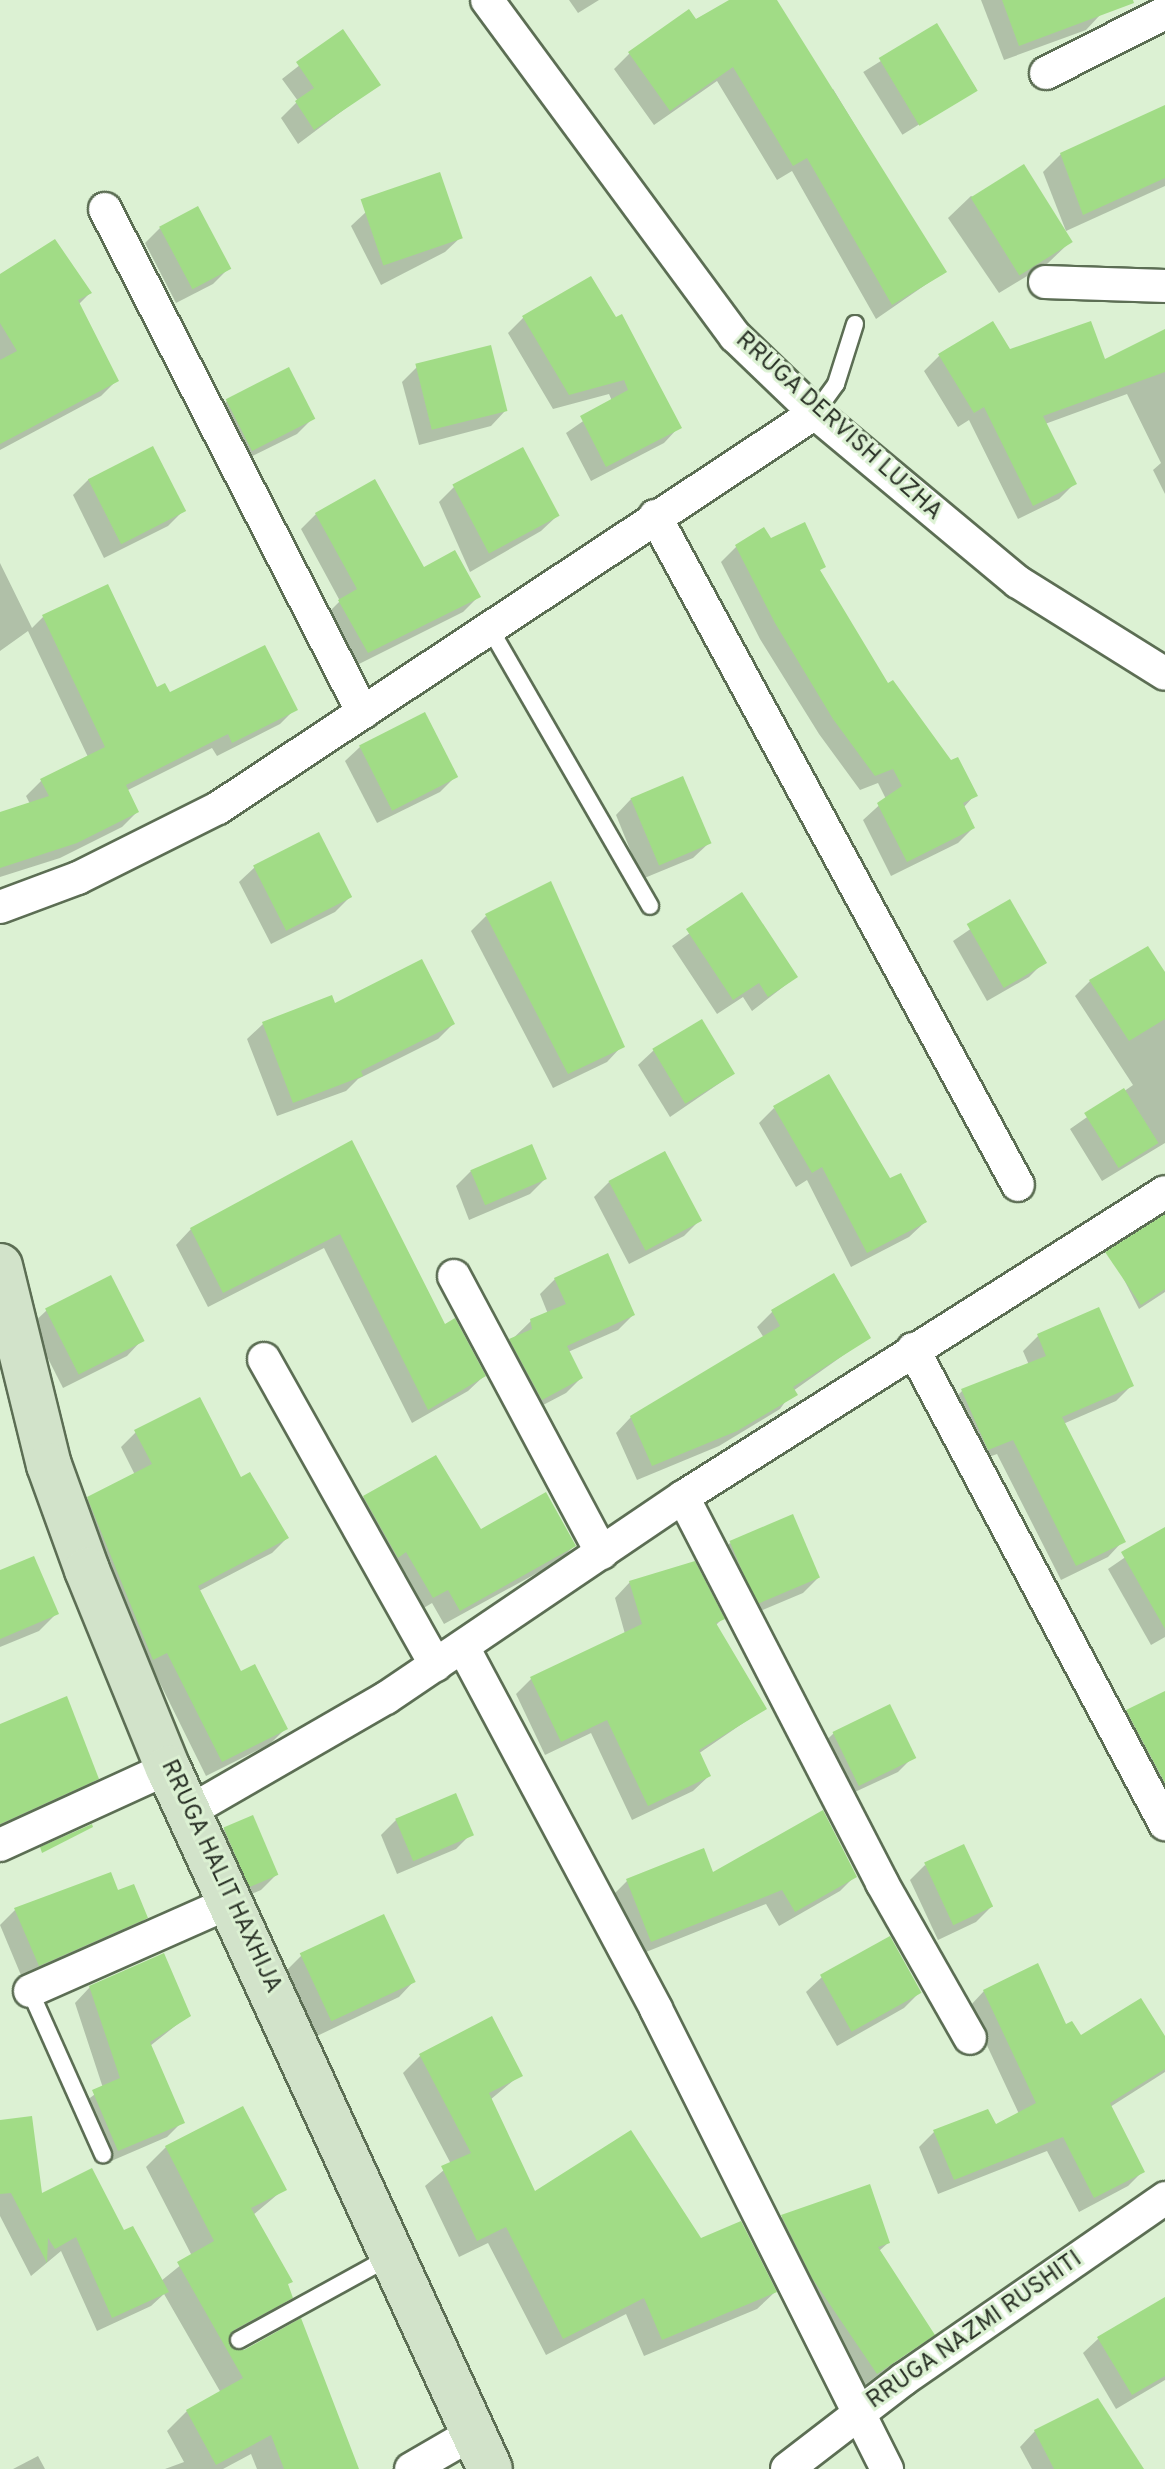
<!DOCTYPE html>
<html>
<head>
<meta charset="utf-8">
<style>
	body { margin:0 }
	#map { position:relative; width:1165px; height:2469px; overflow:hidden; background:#dcf1d3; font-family:Overpass,sans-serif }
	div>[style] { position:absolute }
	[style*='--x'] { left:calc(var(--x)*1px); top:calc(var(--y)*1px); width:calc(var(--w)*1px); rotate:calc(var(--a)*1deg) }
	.shadow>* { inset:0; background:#0003; transform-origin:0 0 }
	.building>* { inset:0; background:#a1dc86; transform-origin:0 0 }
	.roads { filter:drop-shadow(2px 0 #5c6e54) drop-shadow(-2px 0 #5c6e54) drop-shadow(0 2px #5c6e54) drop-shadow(0 -2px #5c6e54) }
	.lane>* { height:16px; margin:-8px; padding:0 8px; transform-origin:8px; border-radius:8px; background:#fff }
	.street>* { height:32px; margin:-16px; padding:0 16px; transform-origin:16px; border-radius:16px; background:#fff }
	.secondary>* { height:44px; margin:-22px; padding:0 22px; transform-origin:22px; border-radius:22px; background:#d2e3ca }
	span { translate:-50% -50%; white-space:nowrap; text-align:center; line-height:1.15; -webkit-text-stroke:6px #dcf1d3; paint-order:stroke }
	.street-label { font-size:24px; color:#2c3429 }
</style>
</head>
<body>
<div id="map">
	<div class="shadow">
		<div style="clip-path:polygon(569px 0,599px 0,578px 13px)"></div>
		<div style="clip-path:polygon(733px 0,775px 0,827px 92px,833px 89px,944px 272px,876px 319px,792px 171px,777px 180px,717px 81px,654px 125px,614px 69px,629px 54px)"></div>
		<div style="clip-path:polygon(981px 0,1096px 0,1101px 14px,1086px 30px,1004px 60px)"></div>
		<div style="left:937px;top:26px;width:74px;height:87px;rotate:58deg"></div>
		<div style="clip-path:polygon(342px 32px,378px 84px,298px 144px,281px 118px,298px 101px,282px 79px)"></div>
		<div style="clip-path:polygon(1165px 108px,1165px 186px,1066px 231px,1043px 172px,1061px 154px)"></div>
		<div style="clip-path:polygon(971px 196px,1070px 242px,1047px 264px,999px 293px,948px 218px)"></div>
		<div style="clip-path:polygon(367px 211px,461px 237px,445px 252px,381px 285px,351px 226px)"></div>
		<div style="clip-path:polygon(160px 228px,228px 269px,213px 284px,176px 303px,145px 243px)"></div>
		<div style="clip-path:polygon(0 276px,90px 293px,78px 305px,116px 381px,101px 396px,0 450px)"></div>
		<div style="clip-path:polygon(590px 278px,679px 427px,664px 443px,591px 481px,566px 433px,612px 401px,609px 394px,553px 409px,508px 333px,523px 318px)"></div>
		<div style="clip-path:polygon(1165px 331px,1165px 494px,1153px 470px,1161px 463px,1127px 394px,1045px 424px,1074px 484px,1059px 499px,1018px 519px,969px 420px,958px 427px,924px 371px,939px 356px,1009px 352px,1103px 362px)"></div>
		<div style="clip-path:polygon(417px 367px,506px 410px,491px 426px,419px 445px,402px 382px)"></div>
		<div style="clip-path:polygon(288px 370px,313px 418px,297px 434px,236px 464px,212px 416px,227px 401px)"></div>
		<div style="clip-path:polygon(152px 449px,183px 511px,168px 526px,104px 558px,73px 495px,88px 480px)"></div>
		<div style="clip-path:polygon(454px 487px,557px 516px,541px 531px,470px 572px,439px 502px)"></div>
		<div style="clip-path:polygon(316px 514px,423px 569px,478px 597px,463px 612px,353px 667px,325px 616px,340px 601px,301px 529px)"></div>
		<div style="clip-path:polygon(771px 540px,818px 572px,888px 685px,975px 795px,963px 808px,973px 828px,958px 843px,891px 876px,863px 820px,886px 799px,878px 783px,860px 790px,819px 734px,760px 639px,721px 562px,737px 546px)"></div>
		<div style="clip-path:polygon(0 563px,32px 628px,43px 617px,169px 695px,295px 709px,280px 724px,217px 756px,212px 748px,126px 791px,137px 812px,122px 827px,60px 858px,0 877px,0 814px,30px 804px,26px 796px,41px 781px,88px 757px,28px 631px,0 651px)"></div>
		<div style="clip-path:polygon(361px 746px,455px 777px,440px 792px,377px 823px,345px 761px)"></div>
		<div style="clip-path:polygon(631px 799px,709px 843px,693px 858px,642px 879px,616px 815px)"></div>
		<div style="clip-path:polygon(255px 867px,350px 897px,335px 912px,271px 944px,239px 882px)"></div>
		<div style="clip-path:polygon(742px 895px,796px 977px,752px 1011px,743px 997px,717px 1014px,672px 946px)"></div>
		<div style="clip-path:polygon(1010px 902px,1044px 962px,1029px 977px,987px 1001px,953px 941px)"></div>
		<div style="clip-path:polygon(486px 916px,622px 1046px,607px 1062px,553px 1088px,471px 931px)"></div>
		<div style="clip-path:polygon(1147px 949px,1165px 976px,1165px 1143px,1102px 1181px,1070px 1129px,1133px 1085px,1075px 996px,1090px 981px)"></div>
		<div style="clip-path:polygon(263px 1024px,453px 1024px,438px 1039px,358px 1079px,346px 1091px,277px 1116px,247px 1039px)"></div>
		<div style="clip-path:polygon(654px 1050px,733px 1074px,670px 1117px,638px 1065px)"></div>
		<div style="clip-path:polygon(774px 1108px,890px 1181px,925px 1222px,909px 1237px,851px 1267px,807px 1180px,796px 1187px,759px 1123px)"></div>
		<div style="clip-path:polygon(351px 1143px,444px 1327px,484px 1376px,468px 1391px,412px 1423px,324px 1248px,208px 1307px,176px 1245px,191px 1229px)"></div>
		<div style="clip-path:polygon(471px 1171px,545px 1179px,530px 1194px,469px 1220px,456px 1186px)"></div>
		<div style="clip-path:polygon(609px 1182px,699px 1221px,684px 1236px,629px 1264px,594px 1197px)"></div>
		<div style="clip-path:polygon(1165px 1220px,1165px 1292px,1139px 1309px,1112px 1256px)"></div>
		<div style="clip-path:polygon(833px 1276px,869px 1337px,793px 1391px,780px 1409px,719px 1446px,637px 1480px,616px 1433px,631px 1417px,764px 1338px,757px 1327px,772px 1312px)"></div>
		<div style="clip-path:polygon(555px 1279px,633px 1315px,618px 1330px,568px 1352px,581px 1378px,566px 1393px,526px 1414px,495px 1356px,531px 1321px,548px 1314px,540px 1294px)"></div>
		<div style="clip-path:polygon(47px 1310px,142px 1340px,127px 1356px,63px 1388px,31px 1325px)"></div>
		<div style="clip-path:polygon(1038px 1336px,1131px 1386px,1116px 1401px,1063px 1424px,1123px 1541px,1108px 1557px,1061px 1580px,997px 1454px,972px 1463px,947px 1406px,962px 1391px,1029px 1365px,1023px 1351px)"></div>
		<div style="clip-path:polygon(136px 1432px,240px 1479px,287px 1538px,272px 1553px,199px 1591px,240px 1674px,285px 1729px,270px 1744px,206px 1776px,152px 1667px,138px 1674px,73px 1514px,88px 1499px,135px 1475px,121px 1447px)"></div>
		<div style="clip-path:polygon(364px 1497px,480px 1531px,574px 1546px,559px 1561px,444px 1624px,432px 1603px,417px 1612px,349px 1512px)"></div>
		<div style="clip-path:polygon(1165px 1530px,1165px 1637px,1151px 1645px,1108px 1569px)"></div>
		<div style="clip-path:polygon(730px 1543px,818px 1578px,803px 1593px,744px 1618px,715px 1558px)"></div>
		<div style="clip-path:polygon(0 1572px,57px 1613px,39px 1631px,0 1647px)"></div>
		<div style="clip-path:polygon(630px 1582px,722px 1619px,715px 1626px,765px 1708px,698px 1754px,709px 1776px,693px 1791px,632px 1820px,591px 1733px,545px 1755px,516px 1694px,531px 1679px,625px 1634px,615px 1598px)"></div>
		<div style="clip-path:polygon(1165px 1693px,1165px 1831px,1110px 1728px,1127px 1711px)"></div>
		<div style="clip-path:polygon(0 1726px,97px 1778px,79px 1796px,0 1832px)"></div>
		<div style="clip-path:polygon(834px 1733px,913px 1757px,898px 1772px,842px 1798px,818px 1748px)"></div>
		<div style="clip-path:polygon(252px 1817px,276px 1875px,261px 1890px,235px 1901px,209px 1844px,224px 1829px)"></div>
		<div style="clip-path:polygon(396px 1820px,471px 1834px,456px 1849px,397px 1874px,381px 1835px)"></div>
		<div style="clip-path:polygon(925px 1865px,991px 1907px,976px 1922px,938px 1940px,910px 1880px)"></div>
		<div style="clip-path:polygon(712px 1875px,855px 1876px,840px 1891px,779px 1926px,766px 1904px,636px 1956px,612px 1896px,627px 1881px)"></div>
		<div style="clip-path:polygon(117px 1893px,146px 1918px,130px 1933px,23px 1980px,0 1925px,15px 1910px)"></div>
		<div style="clip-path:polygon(383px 1917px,414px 1981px,399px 1997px,317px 2036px,286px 1971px,301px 1956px)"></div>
		<div style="clip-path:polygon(822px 1977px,920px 1992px,904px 2008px,837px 2046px,806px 1992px)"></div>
		<div style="clip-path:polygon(90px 1987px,189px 2015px,150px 2046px,182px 2122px,167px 2137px,102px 2165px,78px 2107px,103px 2088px,75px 2003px)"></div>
		<div style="clip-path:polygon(984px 1991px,1066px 2027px,1080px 2038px,1165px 2040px,1165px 2072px,1110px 2107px,1143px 2171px,1128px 2186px,1079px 2212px,1047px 2151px,938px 2194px,919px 2147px,934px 2132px,996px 2126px,1019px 2114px,969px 2007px)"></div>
		<div style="clip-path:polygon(421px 2055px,520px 2075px,490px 2100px,535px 2194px,700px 2241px,775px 2292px,757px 2309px,644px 2356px,626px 2314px,546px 2355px,488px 2243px,459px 2257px,425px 2186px,451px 2164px,403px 2073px)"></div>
		<div style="clip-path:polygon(0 2122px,40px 2196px,123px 2233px,161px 2281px,192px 2256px,146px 2167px,166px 2147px,284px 2189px,253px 2215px,291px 2297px,227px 2346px,356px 2469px,257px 2469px,251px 2454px,223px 2469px,165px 2469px,184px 2462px,167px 2431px,187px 2411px,221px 2393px,164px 2294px,151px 2306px,97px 2331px,61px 2251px,31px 2276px,0 2216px)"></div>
		<div style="clip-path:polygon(869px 2187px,888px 2243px,879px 2251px,932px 2334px,861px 2388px,767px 2232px,782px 2217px)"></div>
		<div style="clip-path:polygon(1165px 2299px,1165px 2380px,1116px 2409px,1083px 2353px,1099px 2338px)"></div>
		<div style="clip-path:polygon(1035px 2431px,1131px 2469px,1032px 2469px,1020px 2447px)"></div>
		<div style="clip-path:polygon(38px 2456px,45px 2469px,13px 2469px)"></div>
	</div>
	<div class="building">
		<div style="clip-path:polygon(729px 0,777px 0,947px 272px,892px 305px,807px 158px,793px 166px,733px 67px,670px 111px,628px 52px,689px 9px,696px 19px)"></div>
		<div style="clip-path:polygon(1002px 0,1133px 0,1134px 3px,1019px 46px)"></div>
		<div style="left:937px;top:23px;width:79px;height:68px;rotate:59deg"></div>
		<div style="clip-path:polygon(343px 29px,381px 85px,314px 130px,295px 101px,314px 88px,296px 62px)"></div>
		<div style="clip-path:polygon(1165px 105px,1165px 178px,1083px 215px,1060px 153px)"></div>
		<div style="left:1024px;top:164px;width:92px;height:63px;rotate:58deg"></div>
		<div style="left:440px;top:172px;width:70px;height:84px;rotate:71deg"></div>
		<div style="left:198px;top:206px;width:71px;height:44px;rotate:62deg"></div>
		<div style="clip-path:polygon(55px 239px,92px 293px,78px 300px,119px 381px,0 444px,0 360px,17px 351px,0 323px,0 274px)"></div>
		<div style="clip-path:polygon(591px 276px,616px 317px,622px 314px,682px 428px,606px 467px,580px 416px,628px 390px,624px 380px,569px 395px,522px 316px)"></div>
		<div style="clip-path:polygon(993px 321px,1010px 349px,1091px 321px,1105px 359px,1165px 329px,1165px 372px,1043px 416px,1077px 484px,1033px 506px,984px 407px,974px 413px,938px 354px)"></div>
		<div style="left:491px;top:345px;width:68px;height:78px;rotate:76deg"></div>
		<div style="left:289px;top:367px;width:58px;height:71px;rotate:63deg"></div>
		<div style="left:153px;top:446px;width:73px;height:73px;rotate:63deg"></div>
		<div style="left:523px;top:447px;width:78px;height:80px;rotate:62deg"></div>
		<div style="clip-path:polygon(375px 479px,424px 567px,455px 550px,481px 597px,368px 653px,338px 600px,357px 589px,315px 513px)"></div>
		<div style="clip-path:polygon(805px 522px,826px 567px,820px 570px,888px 683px,893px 680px,951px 760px,958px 757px,978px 796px,963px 803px,975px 828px,907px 862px,877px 803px,902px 786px,893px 769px,875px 776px,833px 719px,775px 623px,735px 545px,764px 527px,771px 538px)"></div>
		<div style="clip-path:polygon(108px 584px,157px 687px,165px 683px,170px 692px,265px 645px,298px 710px,232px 743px,228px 734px,126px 785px,139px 812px,77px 843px,0 868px,0 812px,49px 796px,40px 779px,105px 747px,42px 615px)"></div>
		<div style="left:425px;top:712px;width:73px;height:74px;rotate:63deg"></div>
		<div style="left:683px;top:776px;width:73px;height:57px;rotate:67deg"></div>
		<div style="left:319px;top:832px;width:73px;height:74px;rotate:63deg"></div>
		<div style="clip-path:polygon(551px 881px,625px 1047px,568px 1074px,485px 914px)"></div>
		<div style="clip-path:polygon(742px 892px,798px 977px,768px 997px,759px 983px,733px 1000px,686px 929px)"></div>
		<div style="left:1010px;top:899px;width:74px;height:50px;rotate:60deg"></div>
		<div style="clip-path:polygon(1148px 946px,1165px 972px,1165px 1019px,1129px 1041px,1089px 980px)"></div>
		<div style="clip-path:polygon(422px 959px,455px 1024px,361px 1071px,363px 1076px,293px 1103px,262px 1022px,332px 995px,335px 1003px)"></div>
		<div style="left:702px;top:1019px;width:64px;height:58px;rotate:59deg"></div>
		<div style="clip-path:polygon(829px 1074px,890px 1178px,901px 1173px,927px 1222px,867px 1253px,822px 1167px,812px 1173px,773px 1106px)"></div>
		<div style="left:1124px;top:1088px;width:65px;height:47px;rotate:58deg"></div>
		<div style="clip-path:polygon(352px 1140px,445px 1324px,455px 1318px,486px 1376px,428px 1410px,340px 1234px,223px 1293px,190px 1228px)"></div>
		<div style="left:532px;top:1144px;width:38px;height:67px;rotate:67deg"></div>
		<div style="left:665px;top:1151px;width:79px;height:64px;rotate:62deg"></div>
		<div style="clip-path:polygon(1165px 1214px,1165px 1289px,1141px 1305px,1105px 1252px)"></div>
		<div style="clip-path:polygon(608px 1253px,635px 1315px,567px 1346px,583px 1378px,542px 1400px,509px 1339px,532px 1329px,530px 1319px,566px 1304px,554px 1278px)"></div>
		<div style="clip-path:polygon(834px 1273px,871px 1338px,793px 1387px,798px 1395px,737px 1431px,652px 1466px,630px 1416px,780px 1326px,771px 1310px)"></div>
		<div style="left:111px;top:1275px;width:74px;height:74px;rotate:63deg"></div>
		<div style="clip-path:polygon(1099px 1307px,1134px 1386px,1062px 1417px,1126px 1542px,1076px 1566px,1013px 1440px,988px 1450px,961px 1389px,1046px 1356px,1037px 1334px)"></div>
		<div style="clip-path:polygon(200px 1397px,241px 1477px,250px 1472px,289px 1538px,198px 1586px,241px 1671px,255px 1664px,288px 1729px,222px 1762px,167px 1653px,153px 1660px,87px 1497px,152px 1464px,134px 1430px)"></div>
		<div style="clip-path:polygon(436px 1455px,481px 1529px,546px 1492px,576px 1546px,460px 1611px,448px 1590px,433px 1598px,406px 1552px,398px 1558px,363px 1496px)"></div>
		<div style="left:793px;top:1514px;width:69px;height:69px;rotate:67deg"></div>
		<div style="clip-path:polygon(1165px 1527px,1165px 1629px,1121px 1552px)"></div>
		<div style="clip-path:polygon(34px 1556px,59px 1614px,0 1639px,0 1570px)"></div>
		<div style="clip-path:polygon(695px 1561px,725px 1619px,716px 1623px,767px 1709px,699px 1750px,711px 1776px,648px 1806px,607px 1720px,561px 1742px,530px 1677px,642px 1624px,629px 1581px)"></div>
		<div style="clip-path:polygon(1165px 1691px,1165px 1783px,1126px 1710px)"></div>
		<div style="clip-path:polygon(67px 1696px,99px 1779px,0 1824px,0 1724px)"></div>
		<div style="left:890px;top:1704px;width:60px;height:64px;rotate:64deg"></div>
		<div style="left:456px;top:1793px;width:46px;height:66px;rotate:67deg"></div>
		<div style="clip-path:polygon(823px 1810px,857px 1877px,795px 1912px,782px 1890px,651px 1942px,626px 1879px,704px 1848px,713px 1872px)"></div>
		<div style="left:253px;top:1815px;width:65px;height:32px;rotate:67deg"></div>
		<div style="clip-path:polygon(92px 1824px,93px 1827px,42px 1853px,40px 1847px)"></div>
		<div style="left:964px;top:1844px;width:69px;height:44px;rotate:65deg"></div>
		<div style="clip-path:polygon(111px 1872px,118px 1890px,134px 1884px,148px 1918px,39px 1966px,14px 1908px)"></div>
		<div style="left:384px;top:1914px;width:75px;height:93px;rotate:65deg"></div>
		<div style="left:890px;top:1936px;width:65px;height:80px;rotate:61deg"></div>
		<div style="clip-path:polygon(164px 1953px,191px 2016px,150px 2042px,185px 2123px,118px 2151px,92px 2090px,120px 2078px,89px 1986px)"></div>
		<div style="clip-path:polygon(1038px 1963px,1066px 2024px,1072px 2021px,1081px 2035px,1141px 1998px,1165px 2036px,1165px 2069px,1110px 2103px,1145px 2172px,1094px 2198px,1063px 2137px,954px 2180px,933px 2130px,988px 2109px,996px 2124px,1036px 2103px,983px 1990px)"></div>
		<div style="clip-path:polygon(492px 2016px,523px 2076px,489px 2093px,535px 2191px,631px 2130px,701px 2238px,741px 2221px,777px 2292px,662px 2340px,644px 2298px,563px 2339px,506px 2227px,477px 2241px,441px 2166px,471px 2153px,419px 2054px)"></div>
		<div style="clip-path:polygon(243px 2106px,287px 2190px,251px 2208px,293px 2282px,288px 2284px,293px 2298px,234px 2330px,229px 2345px,244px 2350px,301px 2318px,359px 2469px,284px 2469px,271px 2435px,216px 2465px,186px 2410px,243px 2378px,177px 2262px,214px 2241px,165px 2146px)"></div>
		<div style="clip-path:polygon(32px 2116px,42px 2193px,92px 2168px,124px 2230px,133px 2226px,169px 2292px,112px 2318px,76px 2237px,55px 2249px,48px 2238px,47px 2263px,11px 2193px,0 2194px,0 2120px)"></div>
		<div style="clip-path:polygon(870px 2184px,890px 2243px,878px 2247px,935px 2335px,877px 2374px,812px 2278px,781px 2215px)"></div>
		<div style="clip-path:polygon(1165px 2297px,1165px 2376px,1132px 2395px,1097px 2337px)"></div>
		<div style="clip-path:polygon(1098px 2398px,1144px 2469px,1054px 2469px,1034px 2430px)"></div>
	</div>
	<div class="roads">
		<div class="lane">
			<div style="--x:815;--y:413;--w:36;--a:-54"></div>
			<div style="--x:836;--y:384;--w:63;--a:-72.4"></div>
			<div style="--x:489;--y:627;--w:322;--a:60"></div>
			<div style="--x:30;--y:1991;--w:179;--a:65.9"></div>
			<div style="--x:239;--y:2340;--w:175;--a:-28.8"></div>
		</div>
		<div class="street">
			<div style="--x:487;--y:0;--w:418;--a:53.6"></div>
			<div style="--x:735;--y:336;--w:111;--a:43.9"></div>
			<div style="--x:815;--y:413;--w:264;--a:39.8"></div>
			<div style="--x:1018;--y:582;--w:173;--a:32"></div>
			<div style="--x:1046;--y:73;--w:133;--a:-26.8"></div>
			<div style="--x:105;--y:209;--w:566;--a:62.89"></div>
			<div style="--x:1045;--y:282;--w:120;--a:1.9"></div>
			<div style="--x:655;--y:516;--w:761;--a:61.52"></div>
			<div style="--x:0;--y:907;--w:83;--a:-20.4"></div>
			<div style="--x:78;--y:878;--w:157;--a:-26.6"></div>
			<div style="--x:218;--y:808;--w:716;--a:-33.49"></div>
			<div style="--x:454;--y:1276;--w:314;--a:61.9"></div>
			<div style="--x:913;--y:1349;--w:538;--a:62.05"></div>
			<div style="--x:264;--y:1359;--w:351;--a:60.7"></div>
			<div style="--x:683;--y:1497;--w:434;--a:62.7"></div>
			<div style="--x:882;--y:1883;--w:178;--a:60.4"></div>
			<div style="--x:463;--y:1647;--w:410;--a:61.9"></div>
			<div style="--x:656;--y:2009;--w:515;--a:63.34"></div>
			<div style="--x:190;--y:1811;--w:226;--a:-30"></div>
			<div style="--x:386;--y:1698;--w:359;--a:-34.1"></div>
			<div style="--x:683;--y:1497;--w:570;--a:-32.32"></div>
			<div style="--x:0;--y:1845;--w:185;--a:-24.6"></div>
			<div style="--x:30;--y:1991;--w:220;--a:-23.9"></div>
			<div style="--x:411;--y:2469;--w:72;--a:-30.1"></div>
			<div style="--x:787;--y:2469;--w:148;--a:-37.6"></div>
			<div style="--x:904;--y:2379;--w:318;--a:-34.7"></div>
		</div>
		<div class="secondary">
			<div style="--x:0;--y:1266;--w:205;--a:76.2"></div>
			<div style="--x:49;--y:1465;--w:112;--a:70.1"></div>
			<div style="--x:87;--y:1570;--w:214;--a:67.8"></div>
			<div style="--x:168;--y:1768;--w:771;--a:65.33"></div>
		</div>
	</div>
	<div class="street-label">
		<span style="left:838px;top:427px;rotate:42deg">RRUGA DERVISH LUZHA</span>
		<span style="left:220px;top:1877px;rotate:65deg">RRUGA HALIT HAXHIJA</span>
		<span style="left:975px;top:2331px;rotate:-35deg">RRUGA NAZMI RUSHITI</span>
	</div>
</div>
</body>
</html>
